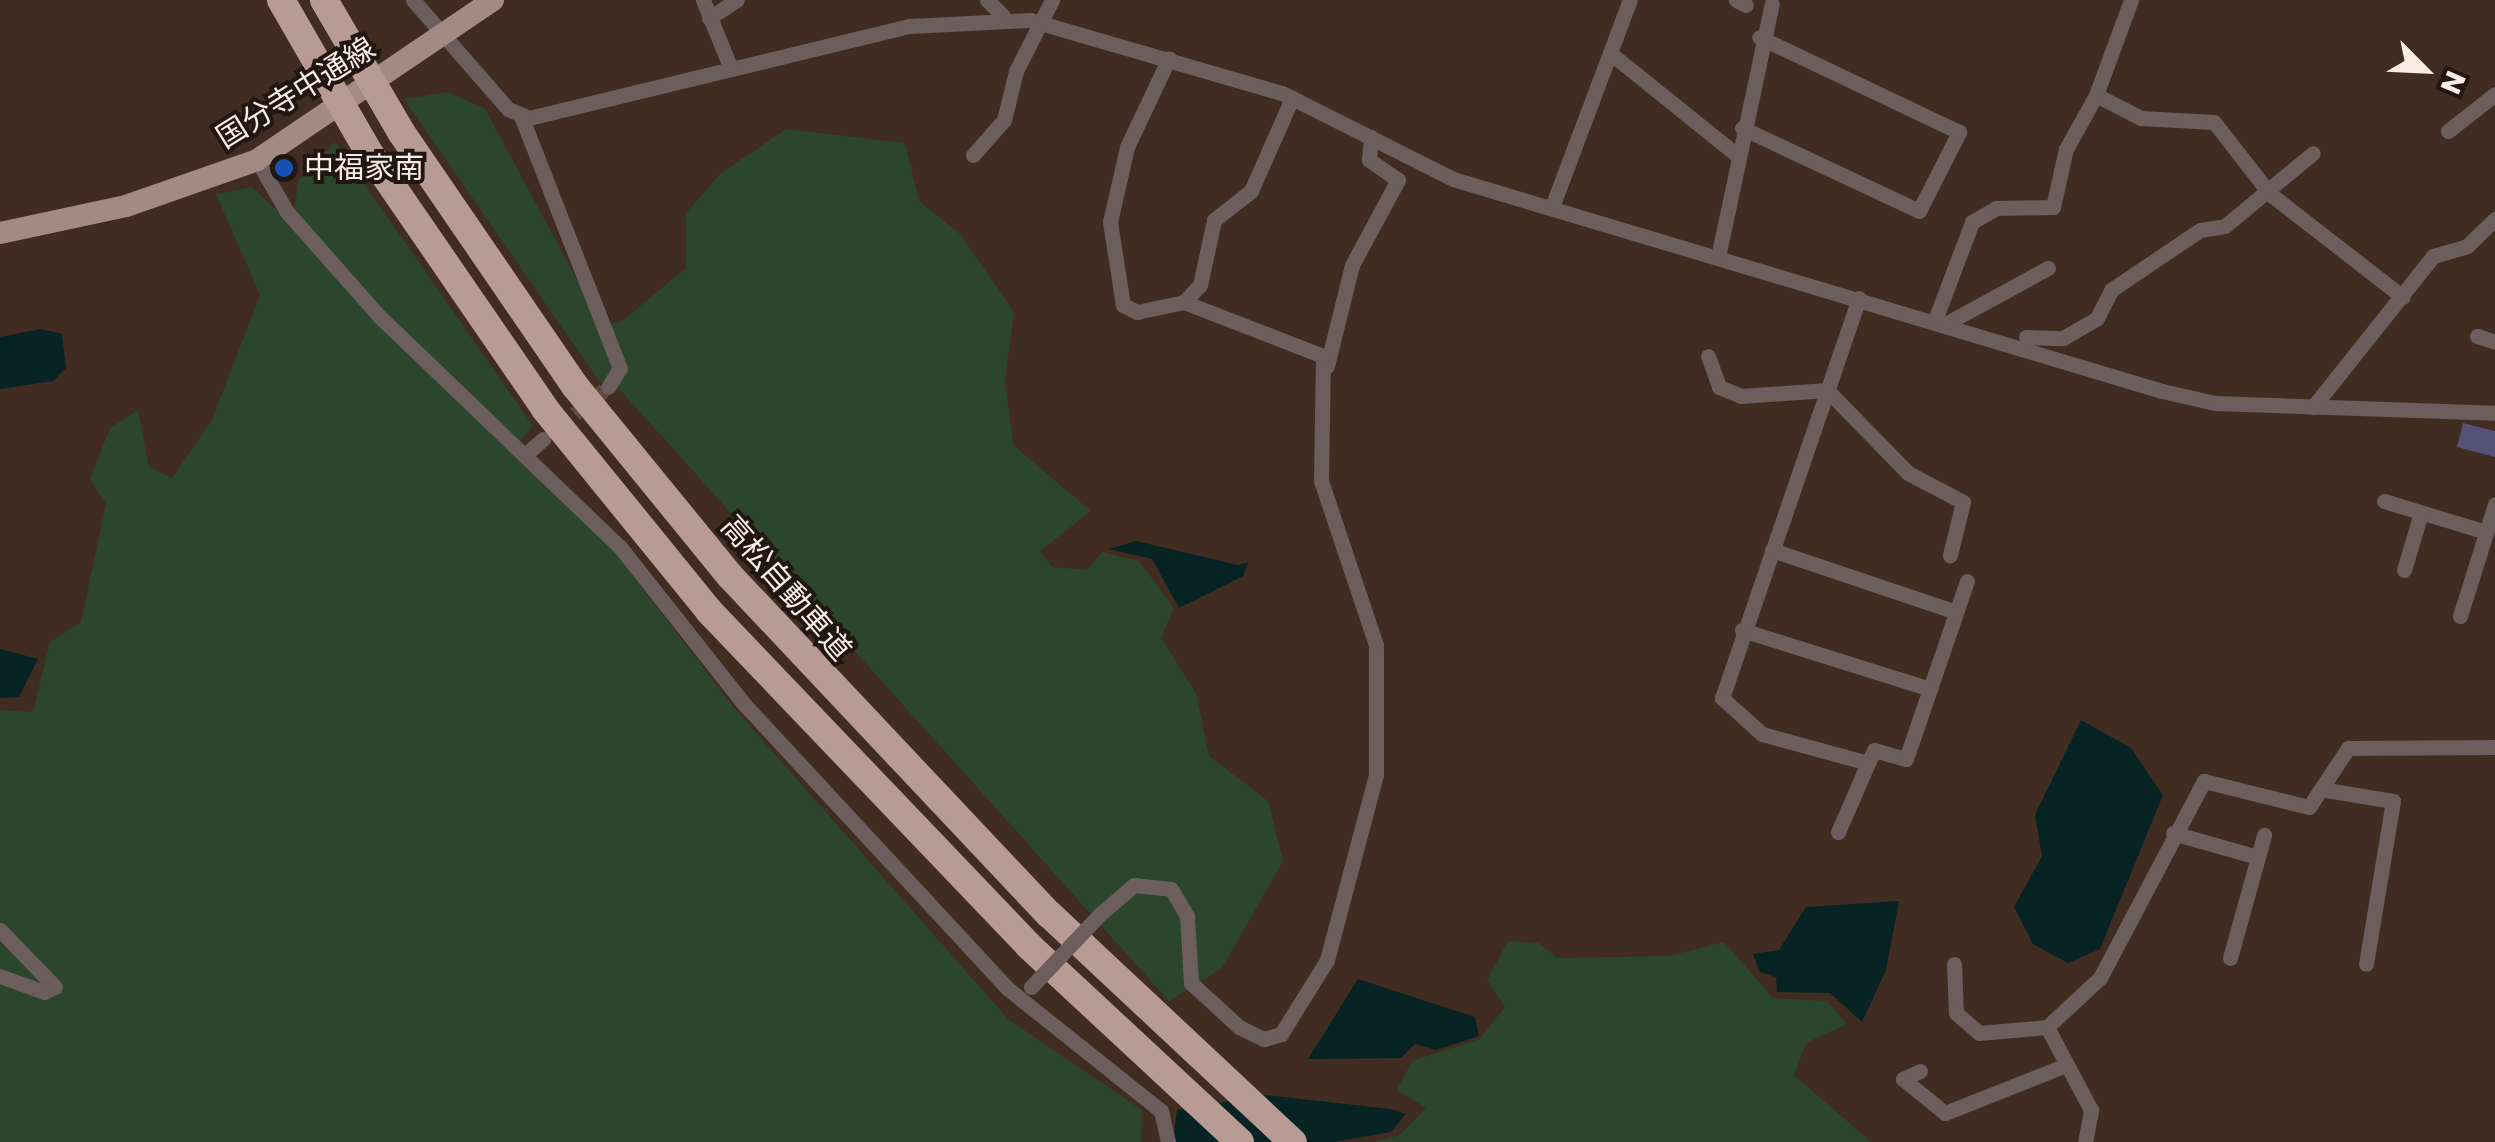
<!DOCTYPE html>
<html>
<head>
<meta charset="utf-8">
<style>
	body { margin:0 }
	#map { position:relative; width:2495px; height:1142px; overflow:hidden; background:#412c21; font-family:Poppins,"Noto Sans JP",sans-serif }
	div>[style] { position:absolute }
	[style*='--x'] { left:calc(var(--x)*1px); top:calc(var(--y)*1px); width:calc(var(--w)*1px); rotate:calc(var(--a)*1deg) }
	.green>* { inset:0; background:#2b462c }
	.water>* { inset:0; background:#072323 }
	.building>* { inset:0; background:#555275 }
	.minor-tunnel>* { height:15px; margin-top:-7.5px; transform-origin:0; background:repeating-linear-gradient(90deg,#5d493e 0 15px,transparent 0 23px) }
	.minor>* { height:15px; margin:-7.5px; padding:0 7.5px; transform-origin:7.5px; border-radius:7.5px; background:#6b5e5c }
	.primary>* { height:22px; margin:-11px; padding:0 11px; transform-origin:11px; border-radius:11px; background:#a38a85 }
	.motorway>* { height:28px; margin:-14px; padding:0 14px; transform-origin:14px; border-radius:14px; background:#b99b95 }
	.minor-bridge>* { height:15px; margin:-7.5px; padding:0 7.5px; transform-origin:7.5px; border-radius:7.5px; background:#6b5e5c }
	.motorway-bridge>* { height:28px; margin:-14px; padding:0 14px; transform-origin:14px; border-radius:14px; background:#b99b95 }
	.dots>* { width:28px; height:28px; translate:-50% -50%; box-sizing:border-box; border:5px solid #211712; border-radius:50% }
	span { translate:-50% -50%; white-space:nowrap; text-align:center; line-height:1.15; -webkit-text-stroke:8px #211712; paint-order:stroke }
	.street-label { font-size:30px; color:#fbece5 }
	.poi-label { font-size:30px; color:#fbece5 }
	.left { translate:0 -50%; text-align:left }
	.north { position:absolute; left:2375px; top:20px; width:100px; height:100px; -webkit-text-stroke:8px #211712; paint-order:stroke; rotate:114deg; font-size:28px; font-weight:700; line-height:40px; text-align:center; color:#fbece5 }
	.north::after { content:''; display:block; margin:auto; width:35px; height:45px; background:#fbece5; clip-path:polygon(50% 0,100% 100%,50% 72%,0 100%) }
</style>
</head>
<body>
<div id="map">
	<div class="green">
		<div style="clip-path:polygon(448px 92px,485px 109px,601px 324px,621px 322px,686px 268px,686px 213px,721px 173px,786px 129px,905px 143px,919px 201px,960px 234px,1014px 312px,1005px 381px,1013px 445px,1091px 511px,1040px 551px,1052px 567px,1087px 570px,1102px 552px,1139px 561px,1174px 608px,1161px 638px,1196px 693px,1209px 756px,1268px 801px,1283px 861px,1222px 968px,1169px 1001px,623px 393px,599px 381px,404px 99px)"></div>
		<div style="clip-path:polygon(335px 142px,533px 426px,513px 449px,613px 550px,735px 709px,1008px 1019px,1142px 1110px,1141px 1142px,0 1142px,0 710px,33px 712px,50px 642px,81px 622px,106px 504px,90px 479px,110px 428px,138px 410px,149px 467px,172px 478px,212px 420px,260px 295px,216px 194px,252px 187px,293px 226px,298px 181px)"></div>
		<div style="clip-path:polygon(1508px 941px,1539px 943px,1557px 958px,1669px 956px,1724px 942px,1773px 998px,1827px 1001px,1847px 1024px,1806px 1043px,1794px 1075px,1871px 1142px,1375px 1142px,1400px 1135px,1426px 1108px,1397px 1090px,1412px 1061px,1480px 1039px,1505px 1007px,1487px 980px)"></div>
	</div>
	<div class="water">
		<div style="clip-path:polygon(41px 329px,62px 334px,66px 368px,53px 381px,0 389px,0 337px)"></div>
		<div style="clip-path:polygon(1136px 541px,1238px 565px,1249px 562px,1243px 576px,1179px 608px,1152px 559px,1109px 549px)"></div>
		<div style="clip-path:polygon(0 649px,38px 659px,19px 697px,0 698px)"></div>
		<div style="clip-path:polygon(2081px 720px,2131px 748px,2163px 795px,2100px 949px,2068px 963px,2033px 944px,2014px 907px,2042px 856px,2035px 815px)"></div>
		<div style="clip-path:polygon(1899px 901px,1886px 970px,1862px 1022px,1830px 993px,1777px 992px,1776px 977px,1760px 972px,1753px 954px,1779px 950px,1806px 907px)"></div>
		<div style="clip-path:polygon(1358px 979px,1475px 1017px,1479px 1036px,1436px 1050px,1415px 1044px,1401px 1058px,1308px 1059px)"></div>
		<div style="clip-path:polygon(1266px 1095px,1391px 1109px,1406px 1114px,1391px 1132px,1334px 1142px,1173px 1142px,1177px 1110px)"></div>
	</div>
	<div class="building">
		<div style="clip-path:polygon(2463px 423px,2495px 431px,2495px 457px,2457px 447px)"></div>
	</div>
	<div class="minor-tunnel">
		<div style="--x:557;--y:428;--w:65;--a:-38.8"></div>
	</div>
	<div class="minor">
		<div style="--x:413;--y:0;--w:145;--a:48.9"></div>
		<div style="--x:508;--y:109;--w:23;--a:23"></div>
		<div style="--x:529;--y:118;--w:392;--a:-13.6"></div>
		<div style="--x:910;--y:26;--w:120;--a:-2.9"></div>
		<div style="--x:1030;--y:20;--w:262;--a:16.2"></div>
		<div style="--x:1282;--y:93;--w:191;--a:26.7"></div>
		<div style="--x:1453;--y:179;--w:740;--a:16.65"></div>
		<div style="--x:2162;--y:391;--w:54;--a:12.8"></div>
		<div style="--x:2215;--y:403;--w:280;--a:2"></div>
		<div style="--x:703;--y:0;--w:69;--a:67.9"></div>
		<div style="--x:987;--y:0;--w:23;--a:45"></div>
		<div style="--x:1736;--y:0;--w:11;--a:27"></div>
		<div style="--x:2131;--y:0;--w:101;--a:110.2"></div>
		<div style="--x:2096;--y:95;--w:51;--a:27.1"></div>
		<div style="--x:2141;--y:118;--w:73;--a:3.1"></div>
		<div style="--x:2214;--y:122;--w:91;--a:52.1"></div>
		<div style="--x:2270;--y:194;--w:168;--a:37.8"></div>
		<div style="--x:709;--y:18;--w:33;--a:-33"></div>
		<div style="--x:1610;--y:53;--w:163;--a:38.8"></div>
		<div style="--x:521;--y:116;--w:271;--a:68.6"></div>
		<div style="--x:620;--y:368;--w:22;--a:122"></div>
		<div style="--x:1742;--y:128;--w:195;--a:25.1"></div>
		<div style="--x:1919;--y:211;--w:89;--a:-63.1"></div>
		<div style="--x:1959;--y:132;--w:221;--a:-154.6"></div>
		<div style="--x:2448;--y:131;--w:60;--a:-38.2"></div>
		<div style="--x:973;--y:155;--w:47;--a:-48.5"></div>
		<div style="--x:1004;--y:120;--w:50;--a:-76.2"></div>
		<div style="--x:1016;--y:71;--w:80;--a:-63.1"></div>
		<div style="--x:257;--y:160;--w:60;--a:60"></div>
		<div style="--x:287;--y:212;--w:140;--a:48.5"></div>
		<div style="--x:380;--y:317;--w:332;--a:43.8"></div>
		<div style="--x:620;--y:547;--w:201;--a:51.7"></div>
		<div style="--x:745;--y:705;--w:386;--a:47.2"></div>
		<div style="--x:1007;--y:988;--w:197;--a:38.6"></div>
		<div style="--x:1161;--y:1111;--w:32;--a:77"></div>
		<div style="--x:1552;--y:207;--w:221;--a:-69.4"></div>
		<div style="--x:1718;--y:257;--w:259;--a:-78"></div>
		<div style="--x:1859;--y:298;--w:423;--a:108.9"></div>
		<div style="--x:1722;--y:698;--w:54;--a:42"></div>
		<div style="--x:1762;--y:734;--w:110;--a:15.3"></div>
		<div style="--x:1868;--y:763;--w:14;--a:-65"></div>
		<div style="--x:1874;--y:750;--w:33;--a:16"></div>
		<div style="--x:1906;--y:759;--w:188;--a:-71.1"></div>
		<div style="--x:1184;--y:302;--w:23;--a:-47"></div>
		<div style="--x:1200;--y:285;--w:66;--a:-77.8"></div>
		<div style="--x:1214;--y:220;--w:47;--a:-38.1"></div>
		<div style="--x:1251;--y:191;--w:102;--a:-66.2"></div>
		<div style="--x:1935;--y:320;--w:105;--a:-69.3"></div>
		<div style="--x:1972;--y:222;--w:28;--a:-30"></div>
		<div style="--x:1996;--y:208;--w:57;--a:-1"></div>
		<div style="--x:2053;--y:207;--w:59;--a:-77.4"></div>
		<div style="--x:2066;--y:149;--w:62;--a:-60.9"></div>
		<div style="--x:1947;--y:323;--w:115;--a:-28.6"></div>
		<div style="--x:2477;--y:336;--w:19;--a:18"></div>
		<div style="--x:2026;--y:337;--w:37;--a:2"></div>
		<div style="--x:2063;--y:338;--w:39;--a:-30"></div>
		<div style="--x:2097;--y:318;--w:31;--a:-63"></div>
		<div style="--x:2111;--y:290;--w:107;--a:-34"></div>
		<div style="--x:2200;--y:230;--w:25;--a:-9"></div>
		<div style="--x:2225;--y:226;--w:114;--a:-39.7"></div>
		<div style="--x:1708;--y:356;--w:33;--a:70"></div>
		<div style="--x:1719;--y:387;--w:24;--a:22"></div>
		<div style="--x:1741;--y:396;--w:86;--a:-4"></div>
		<div style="--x:1827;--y:390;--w:116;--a:45.7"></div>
		<div style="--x:1908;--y:473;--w:62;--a:27.8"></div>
		<div style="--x:1963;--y:502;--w:55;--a:103.8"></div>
		<div style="--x:1327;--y:366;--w:104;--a:-76.1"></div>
		<div style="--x:1352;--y:265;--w:97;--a:-61.6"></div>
		<div style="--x:1398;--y:180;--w:35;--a:-145"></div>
		<div style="--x:1369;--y:160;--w:23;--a:-85"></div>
		<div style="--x:2313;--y:407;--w:193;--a:-51.5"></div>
		<div style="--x:2433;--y:256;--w:35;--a:-16"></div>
		<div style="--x:2467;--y:246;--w:39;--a:-44"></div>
		<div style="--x:526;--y:454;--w:23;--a:-41"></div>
		<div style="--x:2384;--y:501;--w:103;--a:16.9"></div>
		<div style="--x:1772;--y:550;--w:194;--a:18.6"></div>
		<div style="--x:2404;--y:570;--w:59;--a:-73.4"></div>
		<div style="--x:2460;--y:616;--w:117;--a:-72.6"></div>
		<div style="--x:1742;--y:630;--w:197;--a:17.4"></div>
		<div style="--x:2326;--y:790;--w:68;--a:9.3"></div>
		<div style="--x:2393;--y:801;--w:165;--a:99.4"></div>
		<div style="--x:1838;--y:832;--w:75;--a:-66.5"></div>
		<div style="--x:2173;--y:833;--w:87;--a:15.9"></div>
		<div style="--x:1099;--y:915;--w:46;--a:-40.6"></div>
		<div style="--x:1134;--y:885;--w:37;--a:6"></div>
		<div style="--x:1171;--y:889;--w:31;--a:59"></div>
		<div style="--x:1187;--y:916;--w:67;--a:86.6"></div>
		<div style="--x:1191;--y:983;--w:65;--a:42.5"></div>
		<div style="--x:1239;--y:1027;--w:28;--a:26"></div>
		<div style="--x:1264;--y:1039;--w:18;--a:-16"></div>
		<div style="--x:1281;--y:1034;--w:87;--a:-58.1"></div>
		<div style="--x:1327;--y:960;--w:191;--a:-75.2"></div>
		<div style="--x:1376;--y:775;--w:130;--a:-90"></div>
		<div style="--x:1376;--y:645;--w:173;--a:-108.5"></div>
		<div style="--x:1321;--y:481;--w:125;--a:-89.1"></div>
		<div style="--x:1323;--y:356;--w:149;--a:-158.8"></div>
		<div style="--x:1184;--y:302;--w:48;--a:168"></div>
		<div style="--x:1137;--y:312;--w:16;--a:-153"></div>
		<div style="--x:1123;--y:305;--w:84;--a:-98.9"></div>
		<div style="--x:1110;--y:222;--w:77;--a:-77.2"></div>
		<div style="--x:1127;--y:147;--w:98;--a:-64.7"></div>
		<div style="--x:0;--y:930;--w:79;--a:46"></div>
		<div style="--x:55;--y:987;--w:12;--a:156"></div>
		<div style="--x:44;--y:992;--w:47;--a:-160"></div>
		<div style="--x:2230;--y:958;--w:128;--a:-74.5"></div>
		<div style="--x:1954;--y:964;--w:49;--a:87.7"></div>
		<div style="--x:1956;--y:1013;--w:30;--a:41"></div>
		<div style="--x:1979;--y:1033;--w:68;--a:-5"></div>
		<div style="--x:1920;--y:1071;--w:19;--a:155"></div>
		<div style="--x:1903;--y:1079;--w:54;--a:39"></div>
		<div style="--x:1945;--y:1113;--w:130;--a:-21.6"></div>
		<div style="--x:2085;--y:1142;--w:33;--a:-79"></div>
		<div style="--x:2091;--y:1110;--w:94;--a:-117.9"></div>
		<div style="--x:2047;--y:1027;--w:72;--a:-42.8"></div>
		<div style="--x:2100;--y:978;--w:223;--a:-62.2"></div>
		<div style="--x:2204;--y:781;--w:108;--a:13.9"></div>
		<div style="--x:2309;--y:807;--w:71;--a:-56.5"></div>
		<div style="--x:2348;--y:748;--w:147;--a:-0.4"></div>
	</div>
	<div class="primary">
		<div style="--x:0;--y:233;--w:129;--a:-12.1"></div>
		<div style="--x:126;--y:206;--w:139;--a:-19.3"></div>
		<div style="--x:257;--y:160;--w:285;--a:-34.1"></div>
	</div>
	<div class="motorway">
		<div style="--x:401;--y:132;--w:308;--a:55.6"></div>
		<div style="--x:575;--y:386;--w:245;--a:50.8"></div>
		<div style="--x:730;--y:576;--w:465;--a:46.7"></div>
		<div style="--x:1049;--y:914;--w:334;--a:43.1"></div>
		<div style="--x:370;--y:154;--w:309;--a:55.5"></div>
		<div style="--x:545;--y:409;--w:260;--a:50.9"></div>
		<div style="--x:709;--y:611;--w:463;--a:46.3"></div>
		<div style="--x:1029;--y:946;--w:288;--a:42.9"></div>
	</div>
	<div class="minor-bridge">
		<div style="--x:1031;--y:987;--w:99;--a:-46.6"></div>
	</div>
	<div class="motorway-bridge">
		<div style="--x:281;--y:0;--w:178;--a:60"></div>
		<div style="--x:324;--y:0;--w:153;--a:59.7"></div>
	</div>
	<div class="dots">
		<div style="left:284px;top:168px;background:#1a4fb4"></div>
	</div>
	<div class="street-label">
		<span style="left:296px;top:93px;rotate:-32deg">国分寺中通線</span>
		<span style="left:786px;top:588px;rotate:49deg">高松自動車道</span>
	</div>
	<div class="poi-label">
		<span class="left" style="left:304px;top:168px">中福家南</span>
	</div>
	<div class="north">N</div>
</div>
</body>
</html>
